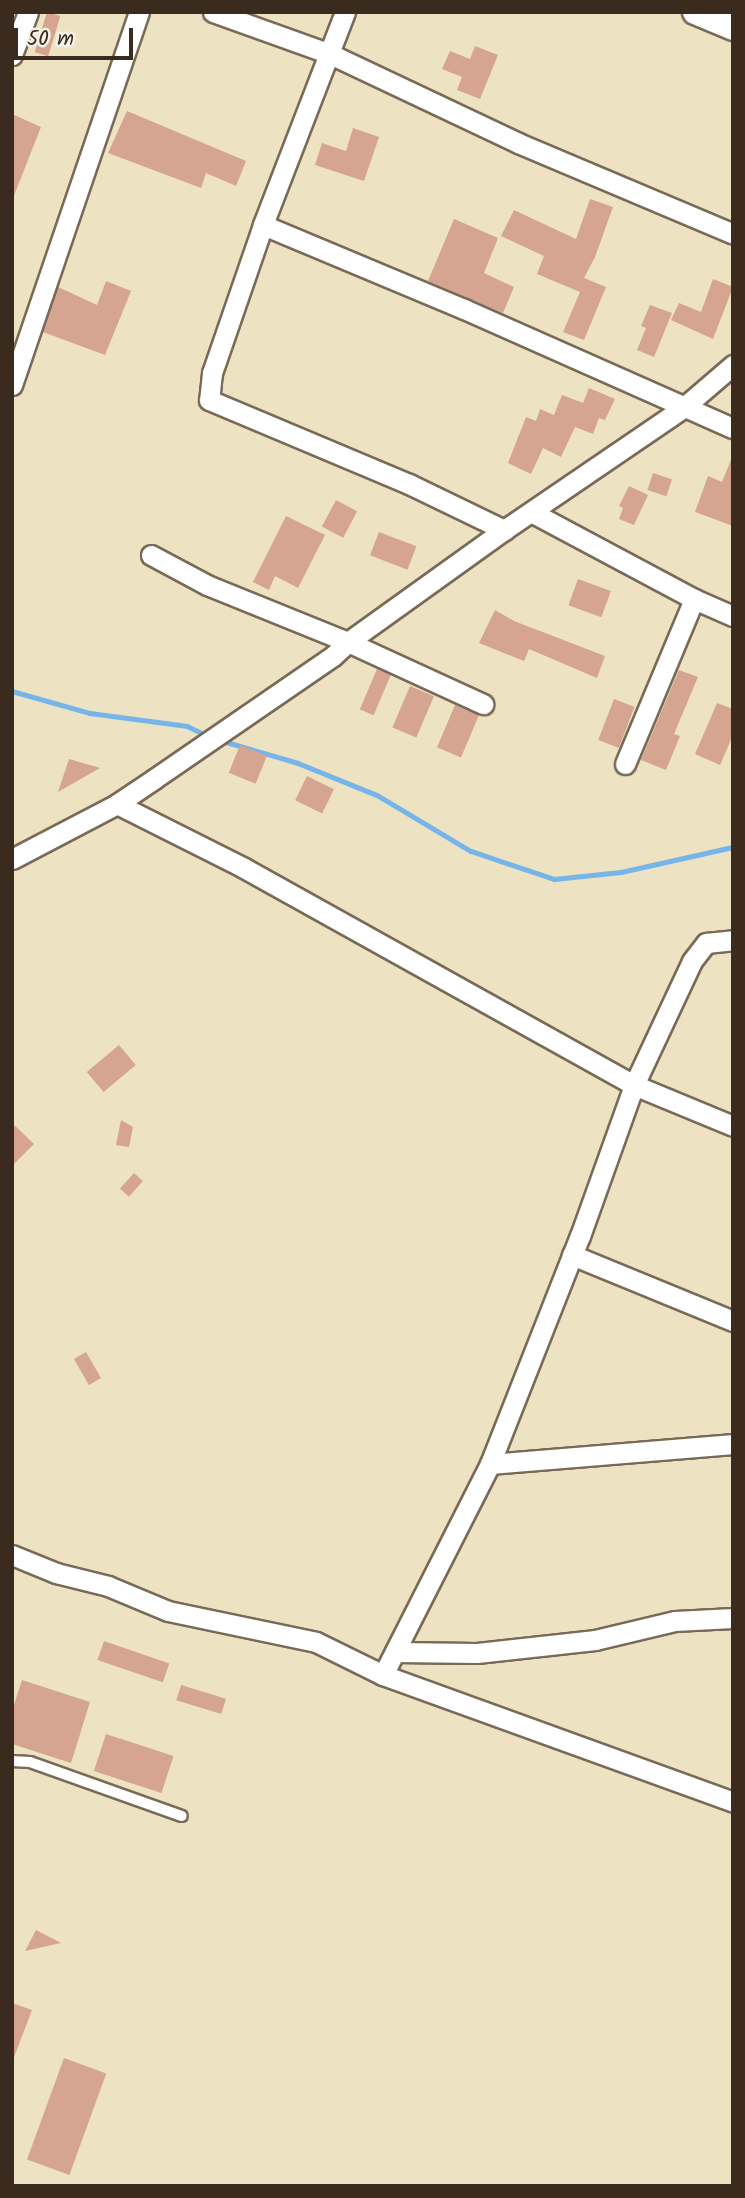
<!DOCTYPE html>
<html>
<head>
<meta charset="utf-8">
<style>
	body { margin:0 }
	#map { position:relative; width:745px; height:2198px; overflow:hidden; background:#ede2c2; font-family:Kalam,sans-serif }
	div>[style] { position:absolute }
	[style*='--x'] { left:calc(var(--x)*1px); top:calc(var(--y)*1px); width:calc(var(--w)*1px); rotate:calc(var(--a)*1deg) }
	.stream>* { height:4.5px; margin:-2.25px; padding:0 2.25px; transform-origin:2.25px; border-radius:2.25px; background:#75b5e9 }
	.building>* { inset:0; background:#d5a591; transform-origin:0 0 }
	.roads { filter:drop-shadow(2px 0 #796a57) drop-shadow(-2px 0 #796a57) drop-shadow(0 2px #796a57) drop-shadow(0 -2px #796a57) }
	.service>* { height:10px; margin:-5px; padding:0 5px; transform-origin:5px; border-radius:5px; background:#fff }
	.minor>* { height:19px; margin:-9.5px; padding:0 9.5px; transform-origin:9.5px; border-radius:9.5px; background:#fff }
	.tertiary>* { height:24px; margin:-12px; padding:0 12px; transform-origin:12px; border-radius:12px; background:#fff }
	span { translate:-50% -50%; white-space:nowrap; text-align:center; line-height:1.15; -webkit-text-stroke:6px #f7f3e8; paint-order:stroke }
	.frame { position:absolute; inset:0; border:14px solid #3b2a1e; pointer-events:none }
	.scale { position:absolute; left:14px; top:28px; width:119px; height:32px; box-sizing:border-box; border:4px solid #3b2a1e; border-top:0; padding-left:9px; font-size:21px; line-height:24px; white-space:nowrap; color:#3b2a1e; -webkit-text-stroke:5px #f7f3e8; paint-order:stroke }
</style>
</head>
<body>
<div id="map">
	<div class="stream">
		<div style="--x:12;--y:691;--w:81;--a:15.8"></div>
		<div style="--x:90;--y:713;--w:98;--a:7.6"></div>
		<div style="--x:187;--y:726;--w:23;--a:25"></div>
		<div style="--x:223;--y:741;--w:78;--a:16.3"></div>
		<div style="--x:298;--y:763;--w:85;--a:22.1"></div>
		<div style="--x:377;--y:795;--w:109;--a:30.8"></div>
		<div style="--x:471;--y:851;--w:88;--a:18.6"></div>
		<div style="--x:554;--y:879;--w:67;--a:-6"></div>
		<div style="--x:621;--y:872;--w:115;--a:-12.6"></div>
	</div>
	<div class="building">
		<div style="left:47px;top:12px;width:14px;height:42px;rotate:17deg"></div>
		<div style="clip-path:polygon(475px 46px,498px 55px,480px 99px,457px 90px,462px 77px,442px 69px,450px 51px,470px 59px)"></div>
		<div style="clip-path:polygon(127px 111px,246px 161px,236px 186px,206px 173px,201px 188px,108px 153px)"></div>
		<div style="clip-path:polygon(12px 114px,41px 127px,13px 198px,12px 198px)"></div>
		<div style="clip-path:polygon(353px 128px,379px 137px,364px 181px,315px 165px,322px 143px,346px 151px)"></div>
		<div style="clip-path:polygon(590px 199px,613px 207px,595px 257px,584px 278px,606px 287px,584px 340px,563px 332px,580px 292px,537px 274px,544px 256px,501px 236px,514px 210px,576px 239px)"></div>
		<div style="clip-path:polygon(454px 219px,498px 238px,484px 273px,514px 287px,503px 313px,428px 281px)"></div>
		<div style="clip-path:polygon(713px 279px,733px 287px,713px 339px,671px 320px,679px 303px,701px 312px)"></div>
		<div style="clip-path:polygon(106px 281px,131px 291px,105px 355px,43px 332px,58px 287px,97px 305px)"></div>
		<div style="clip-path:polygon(650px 305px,672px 313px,654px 357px,637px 350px,646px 328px,641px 326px)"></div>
		<div style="clip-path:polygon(589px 388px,615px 399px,605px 420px,599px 418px,593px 434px,575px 427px,561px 457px,543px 448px,531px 474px,508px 463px,526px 417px,536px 421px,540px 409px,554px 415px,562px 395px,583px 403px)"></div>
		<div style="clip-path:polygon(732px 457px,733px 457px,733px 526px,695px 512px,708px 476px,722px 482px)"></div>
		<div style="left:653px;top:473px;width:20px;height:18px;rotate:18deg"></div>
		<div style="clip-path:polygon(629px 486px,648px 495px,634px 525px,619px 519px,623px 508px,619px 506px)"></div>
		<div style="left:336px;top:500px;width:24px;height:30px;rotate:28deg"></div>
		<div style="clip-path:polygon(286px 516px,325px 535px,298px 588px,275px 576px,269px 590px,253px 582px)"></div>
		<div style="left:379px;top:532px;width:40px;height:25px;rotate:21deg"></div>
		<div style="left:578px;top:579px;width:35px;height:28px;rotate:20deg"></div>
		<div style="clip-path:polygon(495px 610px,514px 621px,605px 656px,597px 678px,529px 649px,524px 661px,479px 643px)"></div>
		<div style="left:377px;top:669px;width:15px;height:44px;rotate:23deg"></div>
		<div style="clip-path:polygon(679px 670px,698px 677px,674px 734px,680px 736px,666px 770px,641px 760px)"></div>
		<div style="left:410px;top:686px;width:26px;height:45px;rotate:23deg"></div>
		<div style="left:614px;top:699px;width:22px;height:44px;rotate:21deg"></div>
		<div style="clip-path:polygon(717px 703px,733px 709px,733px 735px,720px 765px,695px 754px)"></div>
		<div style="left:455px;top:705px;width:26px;height:46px;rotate:23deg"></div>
		<div style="left:240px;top:745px;width:29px;height:30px;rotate:22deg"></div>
		<div style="clip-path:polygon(69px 759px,100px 768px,58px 792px)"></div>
		<div style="left:307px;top:776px;width:30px;height:27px;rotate:26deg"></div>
		<div style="left:119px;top:1045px;width:26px;height:42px;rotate:50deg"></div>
		<div style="clip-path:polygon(121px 1120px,133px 1127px,129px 1147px,116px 1145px)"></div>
		<div style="clip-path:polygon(12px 1123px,34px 1144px,12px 1166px)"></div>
		<div style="left:134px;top:1173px;width:12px;height:21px;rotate:42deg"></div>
		<div style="left:86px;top:1352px;width:30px;height:14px;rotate:60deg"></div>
		<div style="left:104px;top:1641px;width:69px;height:20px;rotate:19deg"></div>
		<div style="clip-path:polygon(22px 1680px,90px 1702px,71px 1763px,12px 1744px,12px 1711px)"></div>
		<div style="left:181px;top:1685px;width:47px;height:16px;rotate:17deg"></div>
		<div style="left:106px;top:1734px;width:71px;height:39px;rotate:18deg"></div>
		<div style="clip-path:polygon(36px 1930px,61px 1943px,25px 1951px)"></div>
		<div style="clip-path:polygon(12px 2003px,32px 2010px,13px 2060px,12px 2060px)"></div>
		<div style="left:64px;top:2058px;width:45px;height:108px;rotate:20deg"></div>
	</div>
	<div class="roads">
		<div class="service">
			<div style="--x:12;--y:1761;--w:18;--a:3"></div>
			<div style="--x:30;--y:1762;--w:161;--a:19.6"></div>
		</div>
		<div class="minor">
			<div style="--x:213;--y:12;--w:124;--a:19.7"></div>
			<div style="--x:330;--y:54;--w:208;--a:25.3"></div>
			<div style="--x:518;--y:143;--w:233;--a:22.9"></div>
			<div style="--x:345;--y:12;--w:228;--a:111.1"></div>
			<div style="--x:263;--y:225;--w:157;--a:109"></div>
			<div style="--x:212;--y:373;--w:27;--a:96"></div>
			<div style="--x:209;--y:400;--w:217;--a:22.8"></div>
			<div style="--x:409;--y:484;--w:106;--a:25.8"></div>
			<div style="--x:12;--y:55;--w:46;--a:-69.6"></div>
			<div style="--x:263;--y:225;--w:218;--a:22.7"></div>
			<div style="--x:464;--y:309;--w:294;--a:23.9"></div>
			<div style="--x:12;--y:385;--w:394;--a:-71.2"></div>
			<div style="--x:533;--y:513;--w:183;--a:28.1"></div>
			<div style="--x:694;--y:599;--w:43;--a:23.6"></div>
			<div style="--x:151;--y:555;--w:64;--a:28.2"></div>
			<div style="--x:207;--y:585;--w:152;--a:22"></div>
			<div style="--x:348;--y:642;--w:149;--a:24.7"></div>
			<div style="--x:625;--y:764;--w:179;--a:-67.3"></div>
			<div style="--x:117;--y:804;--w:142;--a:26.7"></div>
			<div style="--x:244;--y:868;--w:446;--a:29.1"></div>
			<div style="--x:634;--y:1085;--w:107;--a:22.5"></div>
			<div style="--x:12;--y:859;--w:119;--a:-27.6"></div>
			<div style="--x:117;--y:804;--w:45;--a:-34"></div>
			<div style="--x:154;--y:779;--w:217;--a:-34.5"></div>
			<div style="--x:333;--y:656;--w:21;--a:-43"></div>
			<div style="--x:348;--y:642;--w:192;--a:-35.7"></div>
			<div style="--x:504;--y:530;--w:218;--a:-34.3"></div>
			<div style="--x:684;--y:407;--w:65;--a:-40.6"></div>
			<div style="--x:572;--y:1255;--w:174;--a:22.3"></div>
			<div style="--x:490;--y:1464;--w:244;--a:-4.7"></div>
			<div style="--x:12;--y:1555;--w:48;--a:22.2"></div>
			<div style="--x:56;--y:1573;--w:54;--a:14"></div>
			<div style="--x:108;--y:1586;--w:65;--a:22.6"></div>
			<div style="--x:168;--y:1611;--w:151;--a:11.8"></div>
			<div style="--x:316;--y:1642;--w:75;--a:26.2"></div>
			<div style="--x:383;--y:1675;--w:372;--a:19.9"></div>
			<div style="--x:395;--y:1652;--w:82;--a:0.7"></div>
			<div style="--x:477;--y:1653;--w:119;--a:-6.3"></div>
			<div style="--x:595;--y:1640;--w:82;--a:-13.4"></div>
			<div style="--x:675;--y:1621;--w:58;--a:-3"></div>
			<div style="--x:383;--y:1675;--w:237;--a:-63.1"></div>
			<div style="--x:490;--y:1464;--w:245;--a:-68.5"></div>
			<div style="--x:580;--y:1236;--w:160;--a:-70.3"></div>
			<div style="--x:634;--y:1085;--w:137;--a:-64.9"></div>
			<div style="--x:692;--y:961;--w:23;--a:-52"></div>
			<div style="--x:706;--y:943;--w:27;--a:-6"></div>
		</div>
		<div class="tertiary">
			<div style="--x:695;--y:12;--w:41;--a:22.8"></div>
		</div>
	</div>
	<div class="frame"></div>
	<div class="scale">50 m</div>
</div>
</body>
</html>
